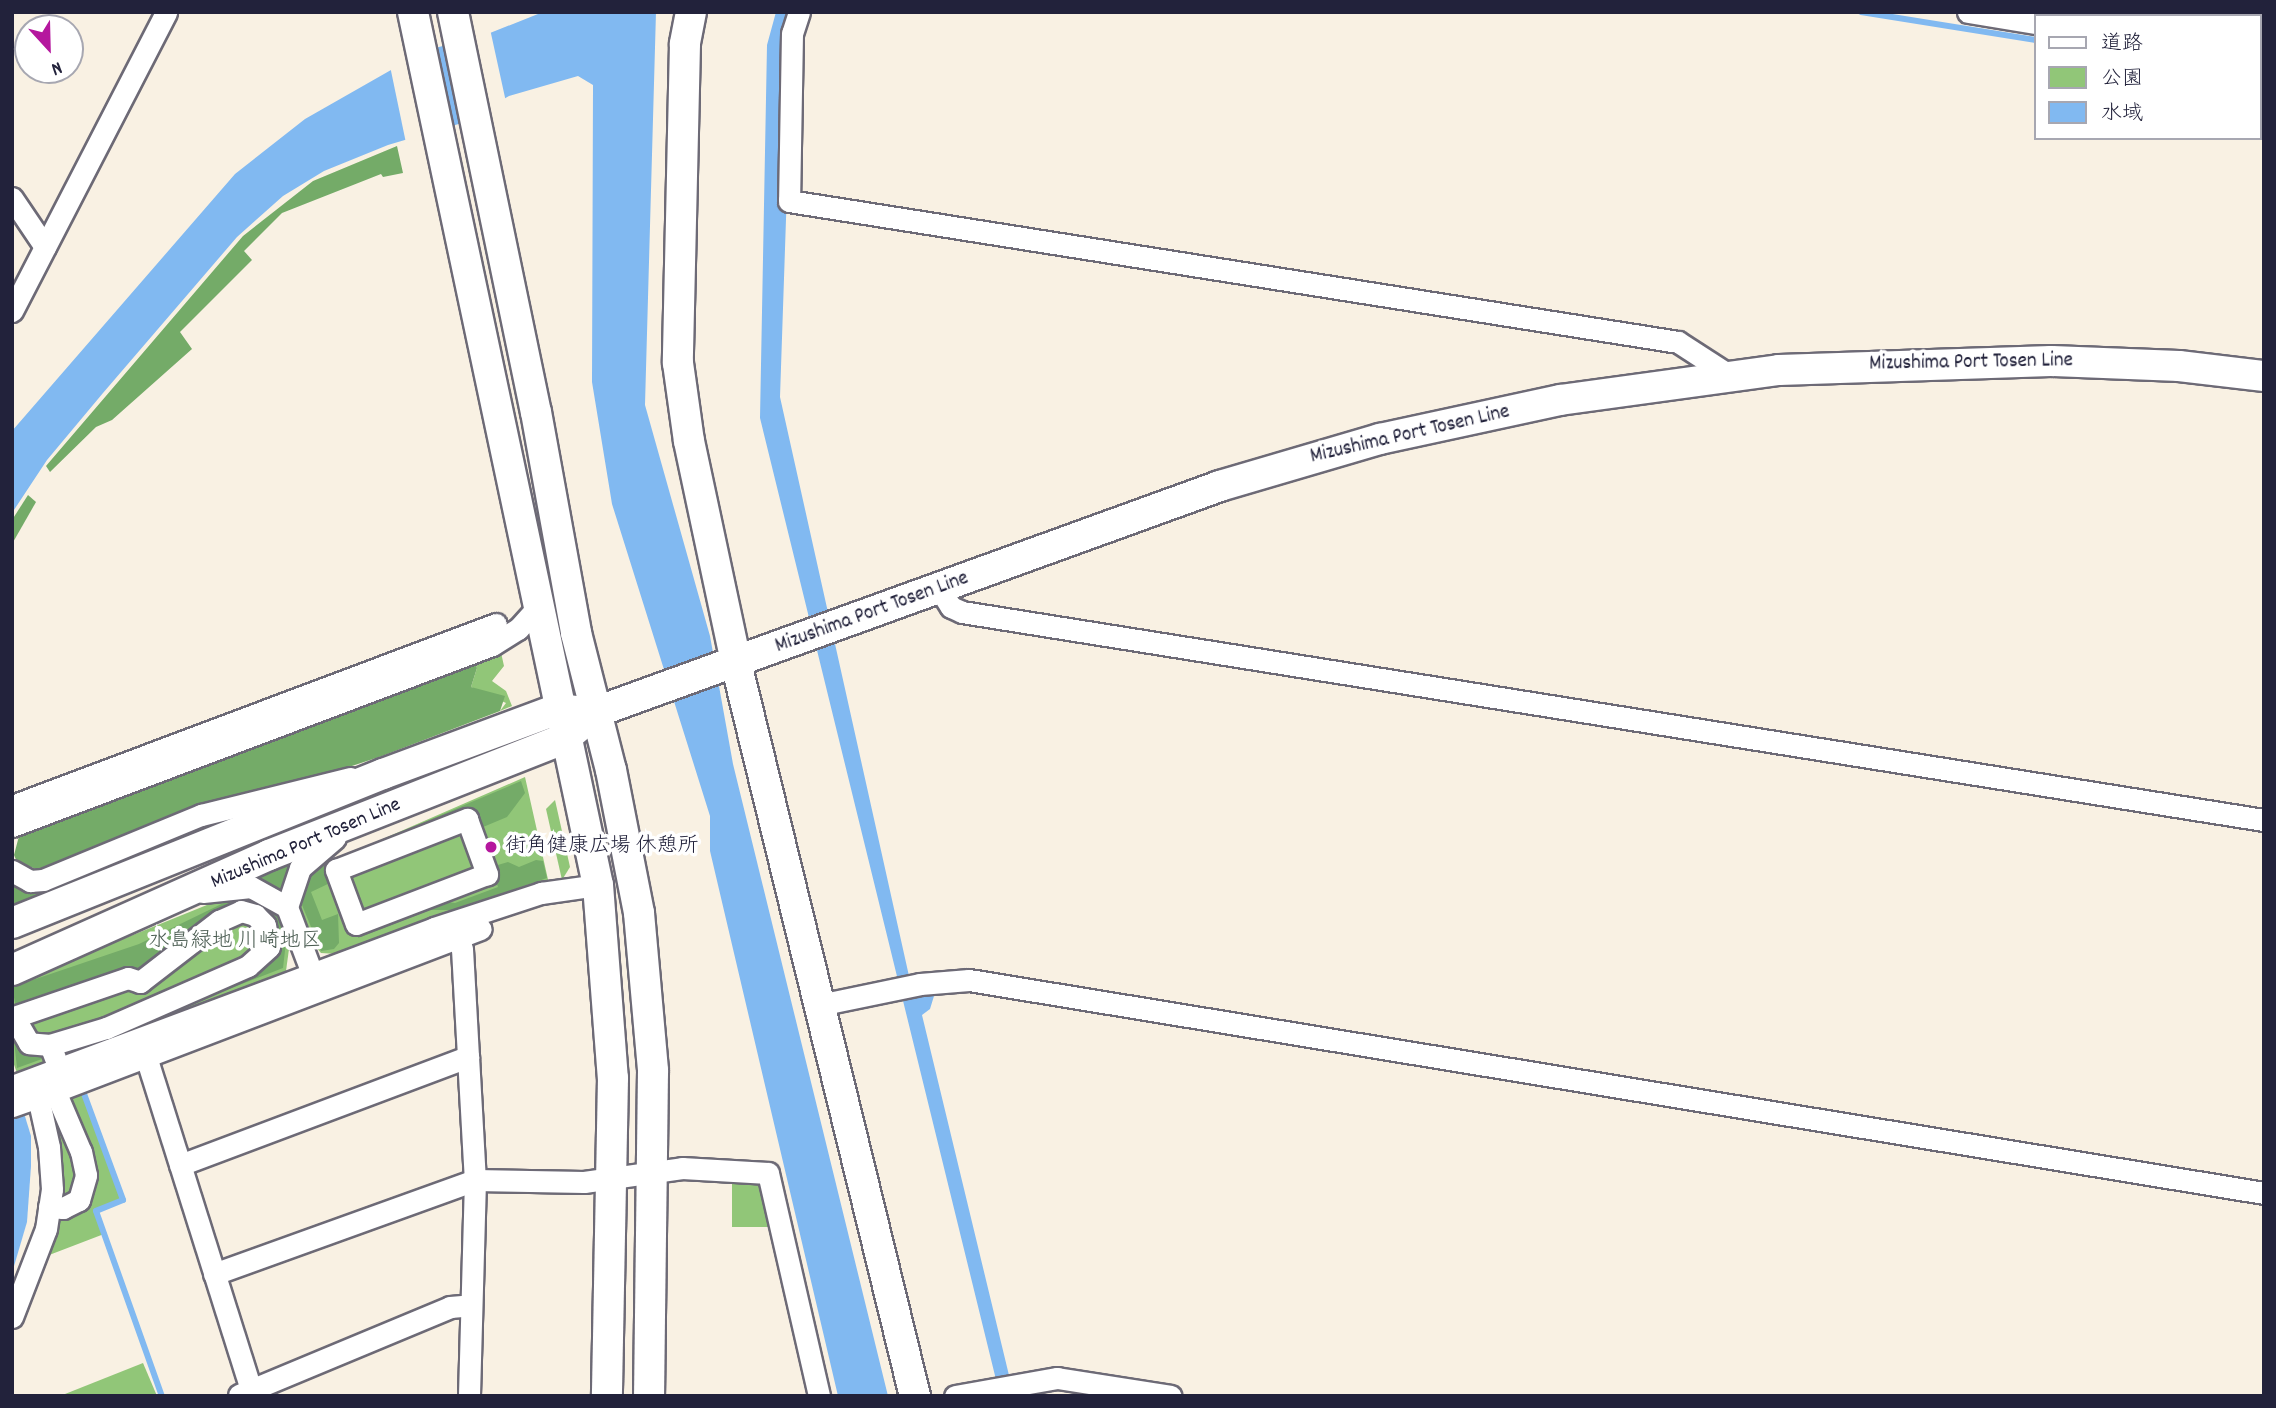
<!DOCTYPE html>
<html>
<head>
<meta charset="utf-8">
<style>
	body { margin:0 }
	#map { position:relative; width:2276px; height:1408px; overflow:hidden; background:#f9f1e3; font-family:Dekko,"Klee One",sans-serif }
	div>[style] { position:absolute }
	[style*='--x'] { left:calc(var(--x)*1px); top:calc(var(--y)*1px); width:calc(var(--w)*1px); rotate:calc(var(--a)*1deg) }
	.green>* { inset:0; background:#91c678 }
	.forest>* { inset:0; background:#74ab68 }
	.water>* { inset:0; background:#81b9f1 }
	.pier>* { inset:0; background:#f9f1e3 }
	.stream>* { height:6px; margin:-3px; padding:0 3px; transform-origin:3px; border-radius:3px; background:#81b9f1 }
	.roads { filter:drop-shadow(2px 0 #6d6a76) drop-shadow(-2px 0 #6d6a76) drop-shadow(0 2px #6d6a76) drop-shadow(0 -2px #6d6a76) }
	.street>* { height:21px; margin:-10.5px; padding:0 10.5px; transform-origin:10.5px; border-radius:10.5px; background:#fff }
	.secondary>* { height:30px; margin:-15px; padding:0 15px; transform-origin:15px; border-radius:15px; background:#fff }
	.dots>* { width:19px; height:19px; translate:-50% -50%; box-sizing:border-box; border:4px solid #fff; border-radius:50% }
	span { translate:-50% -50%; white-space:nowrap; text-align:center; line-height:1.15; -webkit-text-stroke:7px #fff; paint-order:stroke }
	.street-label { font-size:21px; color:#22223b }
	.poi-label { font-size:21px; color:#22223b }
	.left { translate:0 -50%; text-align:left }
	.park-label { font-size:21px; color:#495b50 }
	.frame { position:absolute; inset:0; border:14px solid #22223b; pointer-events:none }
	.legend { position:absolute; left:2034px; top:14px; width:228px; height:126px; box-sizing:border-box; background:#fff; border:2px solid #a7a7b1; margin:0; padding:9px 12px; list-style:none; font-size:21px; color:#22223b }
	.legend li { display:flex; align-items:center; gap:14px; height:35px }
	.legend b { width:35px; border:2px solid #a7a7b1 }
	.north { position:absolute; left:14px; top:14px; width:70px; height:70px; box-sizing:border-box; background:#fff; border:2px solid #a7a7b1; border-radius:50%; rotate:158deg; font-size:19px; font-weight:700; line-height:28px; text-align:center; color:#22223b }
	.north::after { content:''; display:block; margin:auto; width:24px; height:32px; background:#b5179e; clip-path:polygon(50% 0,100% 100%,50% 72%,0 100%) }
</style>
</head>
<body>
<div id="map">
	<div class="green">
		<div style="clip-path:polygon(500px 648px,504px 666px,492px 681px,506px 691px,512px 706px,500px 711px,506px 703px,471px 687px,477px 668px,473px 658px)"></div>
		<div style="clip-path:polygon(525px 777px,549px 884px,457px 918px,433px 916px,337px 954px,321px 953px,315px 946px,300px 906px,304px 881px,314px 869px)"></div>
		<div style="clip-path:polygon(555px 800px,570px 867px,562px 880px,546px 809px)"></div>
		<div style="clip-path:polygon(234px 894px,278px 910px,289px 949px,286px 971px,17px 1073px,12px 1059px,12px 984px)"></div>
		<div style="clip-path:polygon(81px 1090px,122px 1199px,95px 1210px,104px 1234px,44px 1257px,48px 1103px)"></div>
		<div style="clip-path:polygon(732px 1176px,758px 1177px,774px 1227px,732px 1227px)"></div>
		<div style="clip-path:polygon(143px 1363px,157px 1396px,60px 1396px)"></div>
	</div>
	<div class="forest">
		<div style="clip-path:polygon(397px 146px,403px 173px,383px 177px,381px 174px,282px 213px,244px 251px,252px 260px,180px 332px,192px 349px,112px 420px,96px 427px,50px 472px,46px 466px,243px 236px,313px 181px)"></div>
		<div style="clip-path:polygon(28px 495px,36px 502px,12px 544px,12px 520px)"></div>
		<div style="clip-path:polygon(473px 658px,477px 668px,471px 687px,505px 696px,500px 711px,382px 756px,39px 870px,17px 862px,14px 855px,19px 836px,365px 706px,382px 692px)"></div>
		<div style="clip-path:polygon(521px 781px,525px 793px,507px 817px,476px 830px,469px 817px,311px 892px,322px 920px,338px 914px,339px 943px,334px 949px,321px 951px,302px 905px,308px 879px,325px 864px)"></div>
		<div style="clip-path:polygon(298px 860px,285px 900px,270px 884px,247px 880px)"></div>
		<div style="clip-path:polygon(536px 860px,543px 861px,547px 878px,454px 910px,430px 910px,358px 938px,360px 928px,430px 900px,455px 903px,498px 887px,491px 867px,508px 862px,519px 867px)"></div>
		<div style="clip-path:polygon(12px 881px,44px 888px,62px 886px,12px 908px)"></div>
		<div style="clip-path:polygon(238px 896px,277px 912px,286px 942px,283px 968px,79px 1047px,271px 955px,255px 909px,139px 978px,17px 1013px,12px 987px,139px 944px)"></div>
		<div style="clip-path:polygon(12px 1022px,39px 1051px,42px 1059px,17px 1068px)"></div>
	</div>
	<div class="water">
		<div style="clip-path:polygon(543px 12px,656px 12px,645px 405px,710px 636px,733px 764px,888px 1396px,838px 1396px,710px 851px,710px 816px,612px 504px,592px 382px,593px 85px,578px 76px,509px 96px,462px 123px,388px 145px,324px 171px,283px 196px,237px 237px,103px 393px,47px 460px,12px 513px,12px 431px,235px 174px,305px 119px,391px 70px,435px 48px,485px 35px)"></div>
		<div style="clip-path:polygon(776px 12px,793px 12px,780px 397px,909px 976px,934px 996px,930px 1009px,922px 1015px,1014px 1396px,1000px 1396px,760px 418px,767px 45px)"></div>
		<div style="clip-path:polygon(12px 1074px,31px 1136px,31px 1166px,27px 1222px,12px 1273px)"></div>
	</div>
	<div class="pier">
		<div style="clip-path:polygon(490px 29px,506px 102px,461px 124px,444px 42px)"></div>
		<div style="clip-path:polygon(420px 51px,452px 127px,406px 143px,390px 66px)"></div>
	</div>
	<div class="stream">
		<div style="--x:1861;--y:12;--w:177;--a:9.1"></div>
		<div style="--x:2260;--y:76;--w:4;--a:0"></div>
		<div style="--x:83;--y:1091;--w:116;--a:69.8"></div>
		<div style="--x:123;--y:1200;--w:29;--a:158"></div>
		<div style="--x:96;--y:1211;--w:196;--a:70.4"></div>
	</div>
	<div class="roads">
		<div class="street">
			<div style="--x:799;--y:12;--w:22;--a:108"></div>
			<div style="--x:792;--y:33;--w:168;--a:91"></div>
			<div style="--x:789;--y:201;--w:900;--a:9.01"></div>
			<div style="--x:1678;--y:342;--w:61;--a:32.9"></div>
			<div style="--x:1968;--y:12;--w:69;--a:9.2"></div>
			<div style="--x:2145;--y:16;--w:4;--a:-90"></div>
			<div style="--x:2260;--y:59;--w:4;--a:0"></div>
			<div style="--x:12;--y:198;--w:59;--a:56"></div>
			<div style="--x:12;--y:311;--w:336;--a:-62.7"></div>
			<div style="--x:939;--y:588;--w:22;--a:58"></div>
			<div style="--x:951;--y:607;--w:12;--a:24"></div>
			<div style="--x:962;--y:612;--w:1319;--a:9.08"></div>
			<div style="--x:12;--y:806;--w:517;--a:-20.61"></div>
			<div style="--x:467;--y:819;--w:59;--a:70"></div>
			<div style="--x:487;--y:874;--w:140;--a:159.1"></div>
			<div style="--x:356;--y:924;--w:58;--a:-110.3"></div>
			<div style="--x:336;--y:870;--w:141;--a:-21.3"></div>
			<div style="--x:12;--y:826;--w:513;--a:-20.66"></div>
			<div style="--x:492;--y:645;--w:31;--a:-32"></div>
			<div style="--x:518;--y:629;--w:28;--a:-48"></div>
			<div style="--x:12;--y:871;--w:21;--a:29"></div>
			<div style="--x:30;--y:881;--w:13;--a:-4"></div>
			<div style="--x:43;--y:880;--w:171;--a:-22.4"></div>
			<div style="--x:201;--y:815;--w:154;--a:-13.9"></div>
			<div style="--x:203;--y:892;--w:48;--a:-5.9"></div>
			<div style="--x:251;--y:887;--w:41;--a:29.1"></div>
			<div style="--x:287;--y:907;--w:41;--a:-71.6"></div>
			<div style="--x:300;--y:868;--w:46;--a:-40.6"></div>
			<div style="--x:287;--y:907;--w:71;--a:69.3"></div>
			<div style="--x:454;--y:927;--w:23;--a:70"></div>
			<div style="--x:462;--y:949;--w:231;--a:86.8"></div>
			<div style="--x:475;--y:1180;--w:216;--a:91.6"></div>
			<div style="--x:819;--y:1005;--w:103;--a:-11.7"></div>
			<div style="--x:920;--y:984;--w:49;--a:-4.7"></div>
			<div style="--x:969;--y:980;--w:1312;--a:9.34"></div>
			<div style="--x:142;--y:1044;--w:369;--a:72.5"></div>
			<div style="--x:50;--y:1045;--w:21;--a:-175"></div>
			<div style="--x:29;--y:1043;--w:30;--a:-120"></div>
			<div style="--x:14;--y:1017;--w:120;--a:-18.9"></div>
			<div style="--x:128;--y:978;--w:13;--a:18"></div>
			<div style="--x:140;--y:982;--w:100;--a:-37.7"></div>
			<div style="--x:219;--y:921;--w:24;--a:-24"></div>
			<div style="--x:241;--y:911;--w:15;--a:16"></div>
			<div style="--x:255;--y:915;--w:14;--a:45"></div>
			<div style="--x:265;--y:925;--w:22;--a:80"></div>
			<div style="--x:269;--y:947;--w:28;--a:138"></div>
			<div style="--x:248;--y:966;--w:155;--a:156.4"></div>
			<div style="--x:106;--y:1028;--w:59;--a:163.1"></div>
			<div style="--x:50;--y:1045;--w:14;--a:69"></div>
			<div style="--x:12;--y:1086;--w:451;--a:-20.5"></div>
			<div style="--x:434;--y:928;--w:113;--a:-18.1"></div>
			<div style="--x:541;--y:893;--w:58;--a:-8"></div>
			<div style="--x:48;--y:1094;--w:463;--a:-20.9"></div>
			<div style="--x:12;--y:1106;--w:18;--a:-19"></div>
			<div style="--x:180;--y:1165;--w:308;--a:-20.6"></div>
			<div style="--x:49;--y:1207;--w:14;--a:4"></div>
			<div style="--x:63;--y:1208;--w:18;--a:-27"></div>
			<div style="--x:79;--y:1200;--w:26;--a:-74"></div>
			<div style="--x:86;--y:1175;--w:24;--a:-102"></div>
			<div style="--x:81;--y:1152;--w:66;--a:-113.1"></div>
			<div style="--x:214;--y:1274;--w:277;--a:-19.8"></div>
			<div style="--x:475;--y:1180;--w:109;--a:1.1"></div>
			<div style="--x:584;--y:1182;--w:99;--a:-8.1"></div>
			<div style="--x:682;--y:1168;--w:86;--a:3.3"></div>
			<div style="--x:768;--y:1173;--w:229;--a:77.1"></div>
			<div style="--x:12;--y:1317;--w:94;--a:-68.9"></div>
			<div style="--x:46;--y:1229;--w:40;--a:-81.5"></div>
			<div style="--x:52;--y:1189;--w:42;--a:-94.1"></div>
			<div style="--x:49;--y:1147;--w:70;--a:-102.4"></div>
			<div style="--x:239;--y:1395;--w:229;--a:-22.6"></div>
			<div style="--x:450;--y:1307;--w:21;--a:-5"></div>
			<div style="--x:955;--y:1396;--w:104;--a:-10"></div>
			<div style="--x:1057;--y:1378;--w:115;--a:9"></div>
		</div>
		<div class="secondary">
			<div style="--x:413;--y:12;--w:892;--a:78.04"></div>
			<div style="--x:598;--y:885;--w:194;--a:85.6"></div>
			<div style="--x:613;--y:1078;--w:318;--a:91.1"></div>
			<div style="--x:453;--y:12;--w:409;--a:78.3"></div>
			<div style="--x:536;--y:412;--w:225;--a:79.7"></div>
			<div style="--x:576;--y:633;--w:141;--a:75.7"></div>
			<div style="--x:611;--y:770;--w:146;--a:78.9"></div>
			<div style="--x:639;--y:913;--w:159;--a:84.9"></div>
			<div style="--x:653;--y:1071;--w:325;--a:90.7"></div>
			<div style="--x:691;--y:12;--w:33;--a:101"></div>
			<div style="--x:685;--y:44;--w:319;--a:91.3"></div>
			<div style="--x:678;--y:363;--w:79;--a:82"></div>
			<div style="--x:689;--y:441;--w:227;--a:78"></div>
			<div style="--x:736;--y:663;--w:755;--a:76.28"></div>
			<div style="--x:12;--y:923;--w:400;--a:-21.9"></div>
			<div style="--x:383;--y:774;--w:187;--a:-20.4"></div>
			<div style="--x:558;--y:709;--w:20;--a:6"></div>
			<div style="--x:12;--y:970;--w:282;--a:-24.1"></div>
			<div style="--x:269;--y:855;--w:317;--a:-21.5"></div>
			<div style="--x:564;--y:739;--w:42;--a:-40.2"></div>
			<div style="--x:596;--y:712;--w:664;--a:-19.91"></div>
			<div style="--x:1220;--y:486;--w:167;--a:-16.4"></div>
			<div style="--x:1380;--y:439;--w:184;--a:-12.2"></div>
			<div style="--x:1560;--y:400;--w:221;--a:-7.8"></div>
			<div style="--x:1779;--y:370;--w:272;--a:-1.9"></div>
			<div style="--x:2051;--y:361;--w:128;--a:2.2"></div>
			<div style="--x:2179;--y:366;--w:86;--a:6.7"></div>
		</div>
	</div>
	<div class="dots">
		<div style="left:491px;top:847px;background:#b5179e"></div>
	</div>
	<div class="street-label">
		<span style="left:1971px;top:363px;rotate:-1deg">Mizushima Port Tosen Line</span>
		<span style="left:1410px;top:435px;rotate:-13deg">Mizushima Port Tosen Line</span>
		<span style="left:872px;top:613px;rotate:-20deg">Mizushima Port Tosen Line</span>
		<span style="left:306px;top:844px;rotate:-23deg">Mizushima Port Tosen Line</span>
	</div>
	<div class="poi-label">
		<span class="left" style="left:505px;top:847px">街角健康広場 休憩所</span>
	</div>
	<div class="park-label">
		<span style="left:235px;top:942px">水島緑地 川崎地区</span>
	</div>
	<div class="frame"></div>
	<ul class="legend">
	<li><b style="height:9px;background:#fff"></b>道路</li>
	<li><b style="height:19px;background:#91c678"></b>公園</li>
	<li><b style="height:19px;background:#81b9f1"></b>水域</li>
	</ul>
	<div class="north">N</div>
</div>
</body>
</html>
